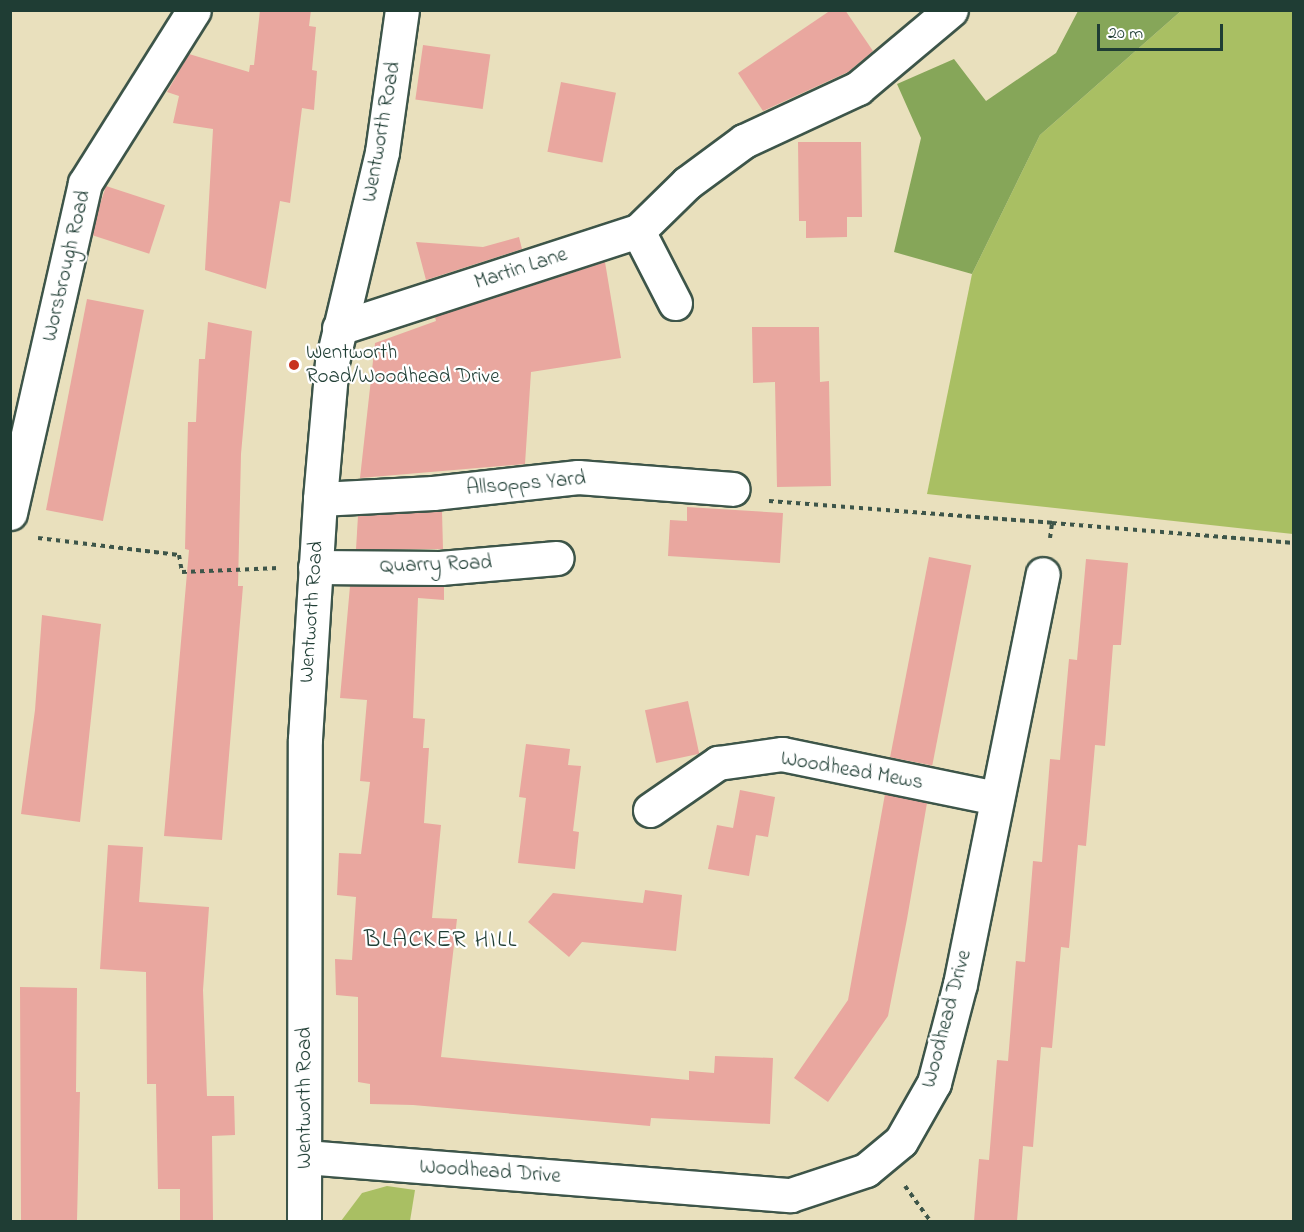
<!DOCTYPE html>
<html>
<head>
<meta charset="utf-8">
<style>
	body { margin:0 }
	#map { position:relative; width:1304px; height:1232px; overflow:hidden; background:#e9e0bd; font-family:"Indie Flower",sans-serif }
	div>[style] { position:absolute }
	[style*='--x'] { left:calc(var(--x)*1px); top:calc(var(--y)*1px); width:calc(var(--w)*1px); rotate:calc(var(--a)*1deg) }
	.green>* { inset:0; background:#a9bf63 }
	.forest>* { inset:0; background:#86a659 }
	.building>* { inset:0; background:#e9a79f; transform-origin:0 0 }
	.path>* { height:4px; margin-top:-2px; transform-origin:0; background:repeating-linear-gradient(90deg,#3d5549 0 4.5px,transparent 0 9px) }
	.roads { filter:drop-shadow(2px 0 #3d5549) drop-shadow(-2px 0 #3d5549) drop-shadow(0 2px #3d5549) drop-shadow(0 -2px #3d5549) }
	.minor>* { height:33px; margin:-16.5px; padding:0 16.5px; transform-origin:16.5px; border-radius:16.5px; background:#fff }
	.dots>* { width:16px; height:16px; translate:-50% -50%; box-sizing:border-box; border:3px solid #fff; border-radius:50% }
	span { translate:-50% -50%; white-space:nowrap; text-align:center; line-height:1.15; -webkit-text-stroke:4.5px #fff; paint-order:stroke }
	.street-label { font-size:21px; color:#1f3d34 }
	.poi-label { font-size:21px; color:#1f3d34 }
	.left { translate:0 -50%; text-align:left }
	.quarter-label { font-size:24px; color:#1f3d34; letter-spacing:1.5px }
	.frame { position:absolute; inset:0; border:12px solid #1f3d34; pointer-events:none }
	.scale { position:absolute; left:1097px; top:24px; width:126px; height:27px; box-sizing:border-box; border:3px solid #1f3d34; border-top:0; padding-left:8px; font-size:18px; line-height:21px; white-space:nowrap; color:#1f3d34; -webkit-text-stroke:4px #fff; paint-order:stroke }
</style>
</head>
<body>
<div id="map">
	<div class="green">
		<div style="clip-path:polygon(1181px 11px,1293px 11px,1293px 534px,927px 494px,972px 274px,1040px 135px)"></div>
		<div style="clip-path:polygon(387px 1186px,415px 1190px,410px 1221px,341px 1221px,362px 1193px)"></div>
	</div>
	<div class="forest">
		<div style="clip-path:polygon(1078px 11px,1181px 11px,1040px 135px,972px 274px,894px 252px,921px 138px,897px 84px,954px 59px,986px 101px,1056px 53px)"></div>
	</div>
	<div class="building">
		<div style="clip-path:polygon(260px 10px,311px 10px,309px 26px,316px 27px,312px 70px,317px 71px,314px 110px,302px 108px,290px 203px,280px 201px,266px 289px,205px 270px,213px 129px,173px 123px,179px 96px,167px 92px,189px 54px,249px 72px,250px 65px,254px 65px)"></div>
		<div style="clip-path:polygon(831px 10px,845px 10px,873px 51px,848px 72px,763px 111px,738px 73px)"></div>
		<div style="left:423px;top:45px;width:68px;height:55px;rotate:8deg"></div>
		<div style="left:561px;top:82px;width:56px;height:71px;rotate:11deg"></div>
		<div style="clip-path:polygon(798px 142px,861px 142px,862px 217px,847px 217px,847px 237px,806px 238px,806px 221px,799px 221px)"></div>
		<div style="left:106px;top:186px;width:62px;height:51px;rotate:18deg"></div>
		<div style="clip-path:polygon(519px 237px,522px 249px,426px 280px,416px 242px,483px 247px)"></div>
		<div style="clip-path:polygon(605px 262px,621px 358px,531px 372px,525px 464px,360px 478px,375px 343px,436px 321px,435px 317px)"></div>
		<div style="left:87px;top:299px;width:58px;height:215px;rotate:11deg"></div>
		<div style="clip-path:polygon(208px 322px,252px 331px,241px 454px,238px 586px,243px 586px,222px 840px,164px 836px,189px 550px,185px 549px,188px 422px,196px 422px,199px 359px,205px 359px)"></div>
		<div style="clip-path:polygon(752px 327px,819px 327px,820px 382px,829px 381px,831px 486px,777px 487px,775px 382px,753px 383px)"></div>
		<div style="clip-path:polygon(687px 507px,783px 513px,780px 563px,668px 556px,670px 520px,687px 521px)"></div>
		<div style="clip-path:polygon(442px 511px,443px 549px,356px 549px,358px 516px)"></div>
		<div style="left:929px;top:557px;width:43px;height:204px;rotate:11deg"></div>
		<div style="clip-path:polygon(1086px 559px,1128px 563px,1121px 645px,1113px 645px,1105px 746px,1095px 745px,1086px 846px,1078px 845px,1069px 948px,1061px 947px,1052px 1048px,1041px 1047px,1033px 1147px,1023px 1146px,1017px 1221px,974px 1221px,979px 1159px,989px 1160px,997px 1060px,1008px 1061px,1016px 961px,1025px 962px,1033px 861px,1042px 862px,1050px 759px,1060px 760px,1069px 659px,1077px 660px)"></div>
		<div style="clip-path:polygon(350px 586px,444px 587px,444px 600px,418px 598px,413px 718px,425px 719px,423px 748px,429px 748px,424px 823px,441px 825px,432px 918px,457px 919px,441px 1057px,689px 1080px,689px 1071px,714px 1073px,715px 1056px,773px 1058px,770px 1124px,651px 1118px,650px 1126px,413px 1105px,370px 1104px,370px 1084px,358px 1082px,358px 997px,336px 995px,335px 959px,352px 960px,356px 897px,337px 895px,339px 853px,361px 854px,370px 782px,360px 781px,367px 700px,340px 698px)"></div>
		<div style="clip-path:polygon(42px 615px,101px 624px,80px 822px,21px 814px,35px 710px)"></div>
		<div style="left:688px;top:701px;width:54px;height:44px;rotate:78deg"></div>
		<div style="clip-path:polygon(526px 744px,570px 749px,568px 765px,581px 766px,573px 831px,579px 832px,575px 869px,518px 863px,526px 798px,519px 797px)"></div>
		<div style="clip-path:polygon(740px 790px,775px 797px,768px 837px,756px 835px,749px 876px,708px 869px,717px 825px,733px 828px)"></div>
		<div style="clip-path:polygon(885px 794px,927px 803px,907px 919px,888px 1016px,828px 1102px,794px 1078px,848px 1000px)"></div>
		<div style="clip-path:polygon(108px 845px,143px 847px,139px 902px,209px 907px,203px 990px,207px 1096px,234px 1096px,235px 1135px,212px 1136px,213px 1221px,180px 1221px,180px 1189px,158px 1189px,156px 1084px,147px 1084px,146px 972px,100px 969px)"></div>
		<div style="clip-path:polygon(645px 890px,682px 895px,676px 951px,582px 942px,569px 957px,528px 922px,553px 893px,643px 903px)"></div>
		<div style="clip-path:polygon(20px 987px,77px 988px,76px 1092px,80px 1092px,77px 1221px,21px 1221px)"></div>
	</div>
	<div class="path">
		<div style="--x:769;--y:501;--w:284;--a:4.4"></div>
		<div style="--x:38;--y:538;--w:142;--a:6.9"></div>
		<div style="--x:179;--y:555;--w:17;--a:80"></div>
		<div style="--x:182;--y:572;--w:97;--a:-2.4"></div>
		<div style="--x:1050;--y:538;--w:15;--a:-82"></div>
		<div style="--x:1052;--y:523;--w:243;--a:4.7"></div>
		<div style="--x:905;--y:1186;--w:44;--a:54.2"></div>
	</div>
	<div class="roads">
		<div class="minor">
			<div style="--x:638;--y:231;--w:81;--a:62.8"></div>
			<div style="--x:339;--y:328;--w:314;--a:-18"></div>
			<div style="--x:638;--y:231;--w:69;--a:-44.4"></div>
			<div style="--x:687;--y:183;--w:71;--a:-36.4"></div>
			<div style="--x:744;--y:141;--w:126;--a:-24.9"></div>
			<div style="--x:858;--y:88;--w:121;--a:-40"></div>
			<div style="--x:320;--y:499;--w:113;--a:-3"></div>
			<div style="--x:433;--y:493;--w:146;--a:-6.3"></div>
			<div style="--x:578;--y:477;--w:155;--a:4.4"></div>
			<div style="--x:10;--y:513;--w:338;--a:-77.2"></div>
			<div style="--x:85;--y:183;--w:204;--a:-57.8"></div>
			<div style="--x:315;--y:567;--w:125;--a:0.5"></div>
			<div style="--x:440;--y:568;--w:117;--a:-4.9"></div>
			<div style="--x:650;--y:810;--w:83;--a:-34.7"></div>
			<div style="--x:718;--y:763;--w:65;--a:-8"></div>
			<div style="--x:782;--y:754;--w:218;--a:11.6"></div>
			<div style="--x:305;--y:1157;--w:487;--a:4.5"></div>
			<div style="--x:791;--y:1195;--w:79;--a:-18.4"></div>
			<div style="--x:866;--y:1170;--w:45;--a:-39.6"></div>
			<div style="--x:901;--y:1141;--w:67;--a:-60.4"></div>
			<div style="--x:934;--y:1083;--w:102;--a:-75.3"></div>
			<div style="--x:960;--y:984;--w:418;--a:-78.6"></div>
			<div style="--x:304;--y:1222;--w:483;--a:-89.9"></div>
			<div style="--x:305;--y:739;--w:240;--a:-86.4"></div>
			<div style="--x:320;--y:499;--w:138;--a:-85"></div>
			<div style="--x:332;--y:362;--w:216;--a:-76.6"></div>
			<div style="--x:382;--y:152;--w:143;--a:-82"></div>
		</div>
	</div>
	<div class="dots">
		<div style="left:294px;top:365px;background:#c8321e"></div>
	</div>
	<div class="street-label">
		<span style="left:382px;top:132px;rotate:-80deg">Wentworth Road</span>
		<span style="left:67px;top:266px;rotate:-77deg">Worsbrough Road</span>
		<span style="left:521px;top:269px;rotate:-18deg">Martin Lane</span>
		<span style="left:526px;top:484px;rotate:-5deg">Allsopps Yard</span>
		<span style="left:436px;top:565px;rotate:-2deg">Quarry Road</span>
		<span style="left:312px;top:612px;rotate:-86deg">Wentworth Road</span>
		<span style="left:852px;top:771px;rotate:10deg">Woodhead Mews</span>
		<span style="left:947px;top:1019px;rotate:-75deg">Woodhead Drive</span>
		<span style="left:305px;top:1098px;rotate:-90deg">Wentworth Road</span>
		<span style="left:490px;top:1172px;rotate:4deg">Woodhead Drive</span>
	</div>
	<div class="poi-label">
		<span class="left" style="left:306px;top:365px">Wentworth<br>Road/Woodhead Drive</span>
	</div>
	<div class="quarter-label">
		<span style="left:441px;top:941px">BLACKER HILL</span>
	</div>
	<div class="frame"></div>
	<div class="scale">20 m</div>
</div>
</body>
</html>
